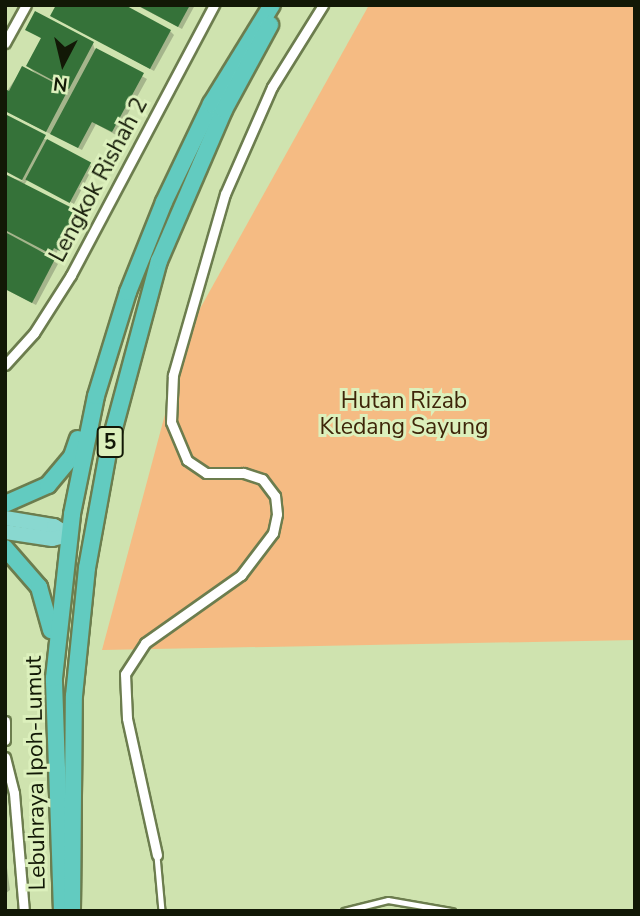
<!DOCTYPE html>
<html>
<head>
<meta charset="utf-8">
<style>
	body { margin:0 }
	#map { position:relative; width:640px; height:916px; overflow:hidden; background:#cfe3af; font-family:"Nunito Sans",sans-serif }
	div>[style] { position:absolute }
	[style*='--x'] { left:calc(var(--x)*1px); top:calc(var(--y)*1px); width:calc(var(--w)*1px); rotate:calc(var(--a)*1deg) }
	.green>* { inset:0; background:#f5bb83 }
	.shadow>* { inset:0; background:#0003 }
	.building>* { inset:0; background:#357239; transform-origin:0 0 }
	.roads { filter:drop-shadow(2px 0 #6c7d4e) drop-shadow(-2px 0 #6c7d4e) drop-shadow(0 2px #6c7d4e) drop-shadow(0 -2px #6c7d4e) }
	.service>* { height:4.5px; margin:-2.25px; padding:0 2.25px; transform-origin:2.25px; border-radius:2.25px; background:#fff }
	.minor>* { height:9px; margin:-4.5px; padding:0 4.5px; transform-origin:4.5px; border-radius:4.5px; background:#fff }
	.primary>* { height:14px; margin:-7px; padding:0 7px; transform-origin:7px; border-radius:7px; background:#89d8d0 }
	.trunk>* { height:16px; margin:-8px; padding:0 8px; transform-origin:8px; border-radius:8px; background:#62cbc0 }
	span { translate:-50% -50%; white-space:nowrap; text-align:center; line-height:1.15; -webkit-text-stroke:6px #dcf0bc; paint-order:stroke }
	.shield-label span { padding:2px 5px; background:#dcf0bc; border:2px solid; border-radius:5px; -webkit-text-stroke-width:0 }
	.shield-label { font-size:21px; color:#121806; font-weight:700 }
	.street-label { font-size:23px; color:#121806 }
	.park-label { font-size:23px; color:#3e2509 }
	.frame { position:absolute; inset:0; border:7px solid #121806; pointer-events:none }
	.north { position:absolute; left:28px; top:28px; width:70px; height:70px; -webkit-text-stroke:5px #dcf0bc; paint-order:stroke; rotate:187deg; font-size:19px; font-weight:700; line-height:28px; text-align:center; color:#121806 }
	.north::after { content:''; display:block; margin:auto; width:24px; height:32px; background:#121806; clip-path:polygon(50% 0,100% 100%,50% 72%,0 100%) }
</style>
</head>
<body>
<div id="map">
	<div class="green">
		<div style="clip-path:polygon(369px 5px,635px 5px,635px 640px,102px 650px,187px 332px)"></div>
	</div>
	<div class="shadow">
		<div style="clip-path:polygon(136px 5px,195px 5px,182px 29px)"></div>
		<div style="clip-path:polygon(52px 16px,170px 31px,174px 35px,154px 71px)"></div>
		<div style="clip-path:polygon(28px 30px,93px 44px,95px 50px,147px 79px,116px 135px,96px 124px,82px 150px,5px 111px,5px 94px,23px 68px,37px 75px,28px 66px,42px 39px)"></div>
		<div style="clip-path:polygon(5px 116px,93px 167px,74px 204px,28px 179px,24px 185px,82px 217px,64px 253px,58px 250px,55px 256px,34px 249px,58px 264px,36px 305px,5px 289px,5px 176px,25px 182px,5px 171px)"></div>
		<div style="clip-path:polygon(5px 853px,10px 890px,5px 894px)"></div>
	</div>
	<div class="building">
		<div style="clip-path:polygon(56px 5px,125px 5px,171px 30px,150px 69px,50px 16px)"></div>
		<div style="clip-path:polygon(137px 5px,190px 5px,178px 27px)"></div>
		<div style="clip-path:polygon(35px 11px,94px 42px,69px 89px,26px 66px,41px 38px,25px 30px)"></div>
		<div style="clip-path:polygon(96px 48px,144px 73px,112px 132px,92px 122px,78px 148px,50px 134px)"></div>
		<div style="clip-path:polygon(22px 66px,68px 90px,46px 132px,5px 111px,5px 89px,9px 91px)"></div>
		<div style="clip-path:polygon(5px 114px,46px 135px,22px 180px,5px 171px)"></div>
		<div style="left:47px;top:139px;width:50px;height:46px;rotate:28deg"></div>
		<div style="clip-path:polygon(5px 174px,80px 212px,60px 251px,54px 248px,51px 254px,5px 230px)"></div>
		<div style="clip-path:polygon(5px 232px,55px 259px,32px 303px,5px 289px)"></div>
	</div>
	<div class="roads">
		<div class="service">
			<div style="--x:157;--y:856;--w:55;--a:84.8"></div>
			<div style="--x:344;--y:911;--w:45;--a:-14"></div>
			<div style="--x:388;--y:900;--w:65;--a:9.8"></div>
		</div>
		<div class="minor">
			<div style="--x:5;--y:43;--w:43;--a:-61.1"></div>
			<div style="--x:5;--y:365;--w:43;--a:-47.8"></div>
			<div style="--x:34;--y:333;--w:69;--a:-57.5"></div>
			<div style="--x:71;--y:275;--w:306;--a:-62.1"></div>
			<div style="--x:5;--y:721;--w:19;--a:90"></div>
			<div style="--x:5;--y:757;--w:37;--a:76"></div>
			<div style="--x:14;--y:793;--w:118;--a:85.2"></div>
			<div style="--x:157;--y:855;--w:140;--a:-102.4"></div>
			<div style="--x:127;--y:718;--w:44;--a:-92.6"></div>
			<div style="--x:125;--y:674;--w:37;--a:-57"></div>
			<div style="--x:145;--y:643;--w:118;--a:-35.3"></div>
			<div style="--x:241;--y:575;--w:53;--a:-52.7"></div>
			<div style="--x:273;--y:533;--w:19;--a:-78"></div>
			<div style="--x:277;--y:514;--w:18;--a:-96"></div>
			<div style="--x:275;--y:496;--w:21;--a:-127"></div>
			<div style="--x:262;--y:479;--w:20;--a:-162"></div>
			<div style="--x:243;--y:473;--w:37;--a:180"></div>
			<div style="--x:206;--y:473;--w:23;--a:-146"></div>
			<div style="--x:187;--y:460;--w:41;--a:-112.8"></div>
			<div style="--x:171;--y:422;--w:47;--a:-87.6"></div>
			<div style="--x:173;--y:375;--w:188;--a:-74"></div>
			<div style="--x:225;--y:194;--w:117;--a:-66.3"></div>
			<div style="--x:272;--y:87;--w:97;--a:-58.1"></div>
		</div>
		<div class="primary">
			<div style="--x:5;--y:518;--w:50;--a:9.3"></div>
			<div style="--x:54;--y:526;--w:17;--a:31"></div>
			<div style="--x:69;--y:535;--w:17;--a:167"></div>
			<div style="--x:52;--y:539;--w:48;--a:-171.5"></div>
		</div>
		<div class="trunk">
			<div style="--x:5;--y:504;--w:47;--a:-23.8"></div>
			<div style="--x:48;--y:485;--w:38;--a:-50"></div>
			<div style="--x:72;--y:456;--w:18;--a:-71"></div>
			<div style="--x:5;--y:548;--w:52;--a:48.9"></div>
			<div style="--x:39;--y:587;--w:45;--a:74.4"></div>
			<div style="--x:62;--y:911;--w:233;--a:-92"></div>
			<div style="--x:54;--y:678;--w:165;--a:-83.7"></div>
			<div style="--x:72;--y:514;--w:120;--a:-78.5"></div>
			<div style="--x:96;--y:396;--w:109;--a:-72.9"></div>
			<div style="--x:128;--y:292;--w:97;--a:-68.2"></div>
			<div style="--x:164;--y:202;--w:109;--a:-64.4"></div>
			<div style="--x:211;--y:104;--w:116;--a:-58.4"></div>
			<div style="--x:72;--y:911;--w:215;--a:-89.5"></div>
			<div style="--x:74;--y:696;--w:129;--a:-84.2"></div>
			<div style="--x:87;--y:568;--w:123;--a:-79.7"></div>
			<div style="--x:109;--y:447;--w:193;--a:-75"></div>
			<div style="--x:159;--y:261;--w:164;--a:-66.7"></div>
			<div style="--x:224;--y:110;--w:97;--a:-61.6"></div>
		</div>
	</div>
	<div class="shield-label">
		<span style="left:110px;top:442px">5</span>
	</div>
	<div class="street-label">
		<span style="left:99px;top:180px;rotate:-62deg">Lengkok Rishah 2</span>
		<span style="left:36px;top:773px;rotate:-91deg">Lebuhraya Ipoh-Lumut</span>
	</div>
	<div class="park-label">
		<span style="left:404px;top:414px">Hutan Rizab<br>Kledang Sayung</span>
	</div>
	<div class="frame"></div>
	<div class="north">N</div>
</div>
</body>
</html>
